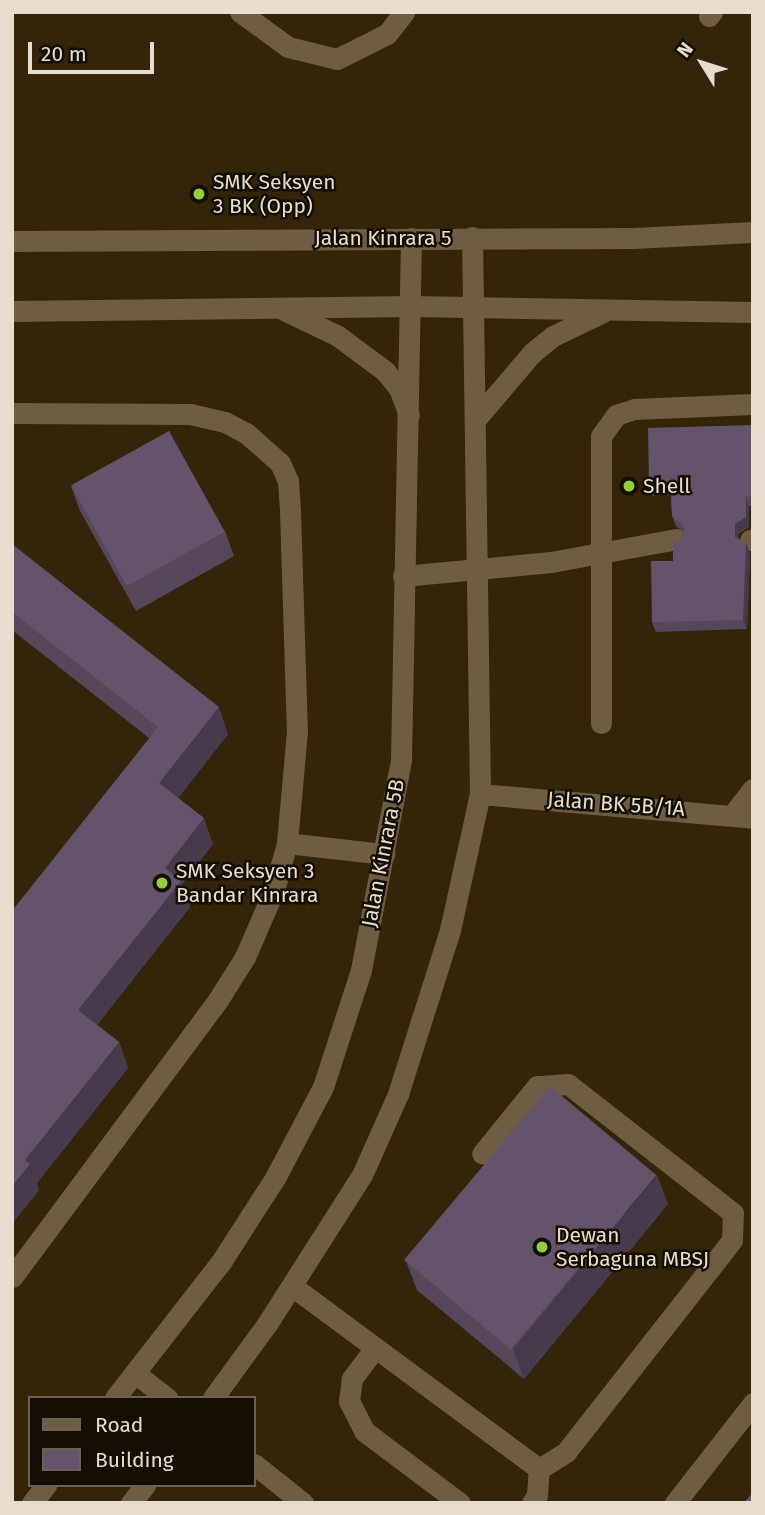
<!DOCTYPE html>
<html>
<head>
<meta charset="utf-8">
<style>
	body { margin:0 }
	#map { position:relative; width:765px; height:1515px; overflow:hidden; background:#33240a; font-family:"Fira Sans",sans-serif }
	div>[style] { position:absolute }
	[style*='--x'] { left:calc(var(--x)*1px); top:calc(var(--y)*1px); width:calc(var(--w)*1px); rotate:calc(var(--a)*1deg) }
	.service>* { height:21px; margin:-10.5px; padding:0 10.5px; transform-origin:10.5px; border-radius:10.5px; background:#6e5d42 }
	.minor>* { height:21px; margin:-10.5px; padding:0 10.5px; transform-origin:10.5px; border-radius:10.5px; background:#6e5d42 }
	.tertiary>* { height:21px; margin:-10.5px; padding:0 10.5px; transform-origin:10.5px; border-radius:10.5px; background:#6e5d42 }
	.secondary>* { height:21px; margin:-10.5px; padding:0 10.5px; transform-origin:10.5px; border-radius:10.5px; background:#6e5d42 }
	.wall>* { inset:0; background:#57475d }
	.shaded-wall>* { inset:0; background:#473a4c }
	.building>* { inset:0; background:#65536c; transform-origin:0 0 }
	.dots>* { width:19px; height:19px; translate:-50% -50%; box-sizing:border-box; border:4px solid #150e05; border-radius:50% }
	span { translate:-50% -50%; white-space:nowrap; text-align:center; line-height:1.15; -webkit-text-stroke:5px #150e05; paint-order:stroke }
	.poi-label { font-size:21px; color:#e7ddce }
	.left { translate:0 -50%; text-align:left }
	.street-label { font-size:21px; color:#e7ddce }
	.frame { position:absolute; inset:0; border:14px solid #e7ddce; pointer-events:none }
	.legend { position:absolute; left:28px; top:1396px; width:228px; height:91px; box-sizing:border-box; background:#150e05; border:2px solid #696155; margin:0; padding:9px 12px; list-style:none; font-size:21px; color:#e7ddce }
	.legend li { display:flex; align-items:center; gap:14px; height:35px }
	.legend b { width:35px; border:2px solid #696155 }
	.north { position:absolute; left:667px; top:28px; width:70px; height:70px; -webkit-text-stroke:5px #150e05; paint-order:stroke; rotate:308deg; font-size:19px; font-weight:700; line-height:28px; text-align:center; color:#e7ddce }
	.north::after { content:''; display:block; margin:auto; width:24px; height:32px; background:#e7ddce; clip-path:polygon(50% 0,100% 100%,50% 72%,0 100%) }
	.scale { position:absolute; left:28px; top:42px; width:126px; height:32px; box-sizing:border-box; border:4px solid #e7ddce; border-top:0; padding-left:9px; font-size:21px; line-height:24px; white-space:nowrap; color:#e7ddce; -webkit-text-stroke:5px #150e05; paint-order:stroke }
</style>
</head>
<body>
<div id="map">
	<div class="service">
		<div style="--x:12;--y:413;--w:178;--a:0.3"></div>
		<div style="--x:190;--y:414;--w:36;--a:13"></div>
		<div style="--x:225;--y:422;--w:24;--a:28"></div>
		<div style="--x:246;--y:433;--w:45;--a:41.4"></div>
		<div style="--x:280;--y:463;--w:20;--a:66"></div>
		<div style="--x:288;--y:481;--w:30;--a:86"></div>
		<div style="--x:290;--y:511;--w:220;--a:88.2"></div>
		<div style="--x:297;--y:731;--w:112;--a:95.1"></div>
		<div style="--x:287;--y:843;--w:49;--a:105.5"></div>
		<div style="--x:274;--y:890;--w:73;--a:113.4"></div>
		<div style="--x:245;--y:957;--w:51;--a:122.1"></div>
		<div style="--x:218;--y:1000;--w:345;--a:126.6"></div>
		<div style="--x:750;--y:540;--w:3;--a:0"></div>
		<div style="--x:403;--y:576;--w:149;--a:-5.4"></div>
		<div style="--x:551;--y:562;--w:127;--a:-10.4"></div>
		<div style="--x:601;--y:723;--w:287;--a:-90"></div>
		<div style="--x:601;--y:436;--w:26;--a:-54"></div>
		<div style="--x:616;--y:415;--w:19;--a:-18"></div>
		<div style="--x:634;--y:409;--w:119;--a:-2.4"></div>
		<div style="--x:287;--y:843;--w:98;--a:6.5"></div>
		<div style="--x:292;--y:1286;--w:307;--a:36.5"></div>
		<div style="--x:539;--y:1469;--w:32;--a:-32"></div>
		<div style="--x:566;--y:1452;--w:269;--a:-51.9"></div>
		<div style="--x:732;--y:1240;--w:27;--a:-88"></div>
		<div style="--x:733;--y:1213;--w:209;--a:-142"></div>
		<div style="--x:568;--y:1084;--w:31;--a:176"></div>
		<div style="--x:537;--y:1086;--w:87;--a:129"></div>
		<div style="--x:375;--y:1348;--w:39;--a:127"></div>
		<div style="--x:352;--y:1379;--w:22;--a:98"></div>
		<div style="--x:349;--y:1401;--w:34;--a:63"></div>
		<div style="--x:364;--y:1431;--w:120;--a:36.9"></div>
		<div style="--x:532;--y:1503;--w:9;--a:-58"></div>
		<div style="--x:537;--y:1495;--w:26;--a:-86"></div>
	</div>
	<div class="minor">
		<div style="--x:240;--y:12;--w:59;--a:36.1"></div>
		<div style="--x:288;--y:47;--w:50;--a:13.8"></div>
		<div style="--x:337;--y:59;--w:56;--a:-26.6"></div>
		<div style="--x:387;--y:34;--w:28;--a:-52"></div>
		<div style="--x:709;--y:16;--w:5;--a:-53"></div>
		<div style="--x:480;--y:794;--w:274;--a:5"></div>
		<div style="--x:734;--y:813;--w:31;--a:-52"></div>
		<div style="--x:135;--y:1373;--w:41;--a:38"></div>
		<div style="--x:254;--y:1464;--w:63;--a:38.5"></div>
		<div style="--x:675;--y:1503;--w:127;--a:-52"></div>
	</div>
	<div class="tertiary">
		<div style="--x:115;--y:1398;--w:172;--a:-52.1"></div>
		<div style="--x:221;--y:1262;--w:100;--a:-57.3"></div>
		<div style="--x:275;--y:1178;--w:103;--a:-62.2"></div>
		<div style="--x:323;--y:1087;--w:123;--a:-72"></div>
		<div style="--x:361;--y:970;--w:214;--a:-79.2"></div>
		<div style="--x:401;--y:760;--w:522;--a:-88.9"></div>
		<div style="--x:213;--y:1398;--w:92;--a:-53.9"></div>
		<div style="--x:267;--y:1324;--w:177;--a:-57.5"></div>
		<div style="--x:362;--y:1175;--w:89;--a:-66"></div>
		<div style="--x:398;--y:1094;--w:172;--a:-72.4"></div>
		<div style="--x:450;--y:930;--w:139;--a:-77.6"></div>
		<div style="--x:480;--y:794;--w:557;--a:-90.82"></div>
		<div style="--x:32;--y:1503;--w:23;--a:-52"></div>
		<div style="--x:131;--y:1503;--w:23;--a:-52"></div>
	</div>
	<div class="secondary">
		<div style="--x:12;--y:241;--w:621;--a:-0.28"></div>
		<div style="--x:633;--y:238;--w:120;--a:-2.9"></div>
		<div style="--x:284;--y:310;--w:60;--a:25.7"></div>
		<div style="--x:338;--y:336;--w:59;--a:36.7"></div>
		<div style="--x:385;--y:371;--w:22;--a:51"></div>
		<div style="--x:399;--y:388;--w:29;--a:70"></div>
		<div style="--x:12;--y:311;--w:400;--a:-0.7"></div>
		<div style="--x:412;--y:306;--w:341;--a:1"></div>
		<div style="--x:475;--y:420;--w:88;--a:-49.6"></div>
		<div style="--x:532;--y:353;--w:27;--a:-39"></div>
		<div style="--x:553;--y:336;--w:55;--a:-25.6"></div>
	</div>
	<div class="wall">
		<div style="clip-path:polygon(753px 425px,753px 506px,749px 506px,749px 527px,738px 534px,739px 539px,750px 553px,747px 629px,656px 632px,652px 622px,684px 533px,676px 526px,672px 516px,671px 495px,653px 496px,649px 486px)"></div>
		<div style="clip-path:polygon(71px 486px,225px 531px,234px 556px,136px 611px,80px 511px)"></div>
		<div style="clip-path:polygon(12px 544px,228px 734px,178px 798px,213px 844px,182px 884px,190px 907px,97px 1025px,119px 1042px,128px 1068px,37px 1183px,39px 1190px,12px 1224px,149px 738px,12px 630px)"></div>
		<div style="clip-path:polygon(668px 1204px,524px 1379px,417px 1290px,406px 1261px)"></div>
	</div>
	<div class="shaded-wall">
		<div style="clip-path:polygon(746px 496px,749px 506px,749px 527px,738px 534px,739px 547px,735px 537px,735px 524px)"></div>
		<div style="clip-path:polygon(746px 543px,750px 553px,747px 629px,743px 620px)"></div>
		<div style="clip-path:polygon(219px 707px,228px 734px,169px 810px,159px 783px)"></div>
		<div style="clip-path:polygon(204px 818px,213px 844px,182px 884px,190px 907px,88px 1036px,78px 1010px,165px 868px)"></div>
		<div style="clip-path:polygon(119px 1042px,128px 1068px,37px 1183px,39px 1190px,12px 1224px,12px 1186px,25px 1160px)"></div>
		<div style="clip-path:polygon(657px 1175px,668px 1204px,524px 1379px,513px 1349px)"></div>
	</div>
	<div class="building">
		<div style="clip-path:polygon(753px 425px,753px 496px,746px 496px,746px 517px,735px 524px,735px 537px,746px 543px,743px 620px,652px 622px,651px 561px,673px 561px,673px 543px,681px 539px,685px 528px,672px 516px,671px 485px,649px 486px,648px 428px)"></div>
		<div style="left:169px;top:431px;width:115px;height:112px;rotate:61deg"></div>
		<div style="clip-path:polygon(12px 544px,219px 707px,159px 783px,204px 818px,165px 868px,181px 881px,78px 1010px,119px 1042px,25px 1160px,30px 1164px,12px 1186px,12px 911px,158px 727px,12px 612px)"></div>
		<div style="left:550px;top:1086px;width:139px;height:227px;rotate:40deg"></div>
		<div style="clip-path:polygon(753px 1492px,753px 1503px,744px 1503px)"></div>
	</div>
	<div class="dots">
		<div style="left:199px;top:194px;background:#92cd3e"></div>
		<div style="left:629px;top:486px;background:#92cd3e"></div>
		<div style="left:162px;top:883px;background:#92cd3e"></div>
		<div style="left:542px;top:1247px;background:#92cd3e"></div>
	</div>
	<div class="poi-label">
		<span class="left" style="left:213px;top:194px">SMK Seksyen<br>3 BK (Opp)</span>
		<span class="left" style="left:643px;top:486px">Shell</span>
		<span class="left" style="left:176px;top:883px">SMK Seksyen 3<br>Bandar Kinrara</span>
		<span class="left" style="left:556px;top:1247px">Dewan<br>Serbaguna MBSJ</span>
	</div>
	<div class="street-label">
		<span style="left:383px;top:238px">Jalan Kinrara 5</span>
		<span style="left:616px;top:804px;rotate:4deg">Jalan BK 5B/1A</span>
		<span style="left:383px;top:853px;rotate:-79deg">Jalan Kinrara 5B</span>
	</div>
	<div class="frame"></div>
	<ul class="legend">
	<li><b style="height:9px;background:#6e5d42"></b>Road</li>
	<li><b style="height:19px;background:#65536c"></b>Building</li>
	</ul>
	<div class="north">N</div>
	<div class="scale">20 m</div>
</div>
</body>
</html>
